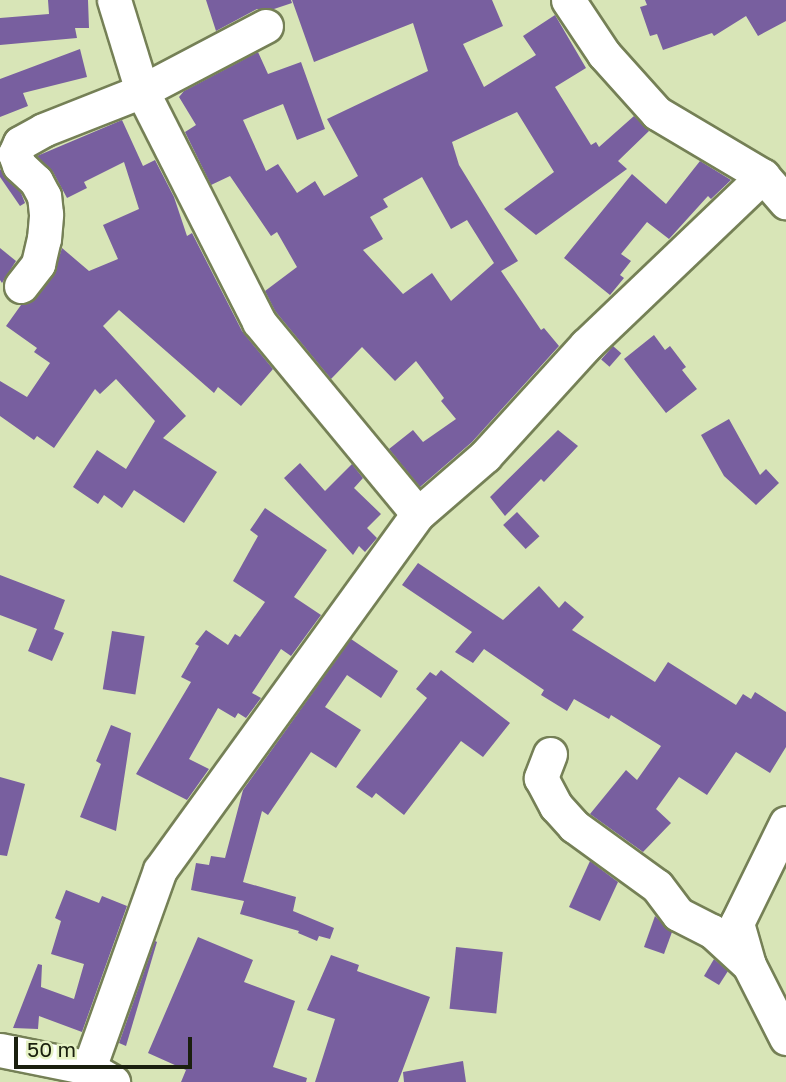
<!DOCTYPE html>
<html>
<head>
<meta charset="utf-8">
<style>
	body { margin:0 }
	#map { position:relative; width:786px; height:1082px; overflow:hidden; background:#d8e5b7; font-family:"Golos Text",sans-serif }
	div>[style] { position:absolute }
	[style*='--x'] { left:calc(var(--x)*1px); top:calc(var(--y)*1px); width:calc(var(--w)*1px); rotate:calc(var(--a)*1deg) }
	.building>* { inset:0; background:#785f9f; transform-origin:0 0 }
	.roads { filter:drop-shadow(2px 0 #758056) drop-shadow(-2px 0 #758056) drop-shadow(0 2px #758056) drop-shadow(0 -2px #758056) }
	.minor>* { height:33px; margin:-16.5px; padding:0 16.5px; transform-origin:16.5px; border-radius:16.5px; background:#fff }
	span { translate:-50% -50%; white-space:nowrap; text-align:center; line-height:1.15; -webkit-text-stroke:6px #e5f2c4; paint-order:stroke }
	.scale { position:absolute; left:14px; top:1037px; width:178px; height:32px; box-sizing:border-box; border:4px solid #1a1f0e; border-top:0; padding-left:9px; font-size:21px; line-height:24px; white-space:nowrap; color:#1a1f0e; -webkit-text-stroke:5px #e5f2c4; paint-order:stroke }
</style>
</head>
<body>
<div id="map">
	<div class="building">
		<div style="clip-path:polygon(48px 0,88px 0,89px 28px,75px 28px,77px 38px,0 45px,0 18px,49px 14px)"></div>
		<div style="clip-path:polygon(206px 0,291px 0,292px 3px,274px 9px,257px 9px,216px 31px)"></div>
		<div style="clip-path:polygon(evenodd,292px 0,492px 0,503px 26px,463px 44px,484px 87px,536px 55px,523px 36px,555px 15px,586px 68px,555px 87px,591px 145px,596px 142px,599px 147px,634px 116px,649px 131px,618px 161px,627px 169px,536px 235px,504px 209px,554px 172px,517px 112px,452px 142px,459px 165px,518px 261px,501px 271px,541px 330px,544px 328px,559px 346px,472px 442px,420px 487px,389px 449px,413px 430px,423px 442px,456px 419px,441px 401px,444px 398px,416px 361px,395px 381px,362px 347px,331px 379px,275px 311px,265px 291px,297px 267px,277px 232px,271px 236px,230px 176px,211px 185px,185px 132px,196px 125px,179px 97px,184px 91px,258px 52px,268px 74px,301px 62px,325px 129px,297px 140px,283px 104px,243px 120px,266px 171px,278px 164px,297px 193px,315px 181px,324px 196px,358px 176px,327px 119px,428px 71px,413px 23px,314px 62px,292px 0,422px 177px,451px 229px,467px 220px,494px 263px,451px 301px,432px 273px,403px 294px,363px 250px,383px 239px,370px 217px,388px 207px,383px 199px,422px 177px)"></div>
		<div style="clip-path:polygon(645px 0,786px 0,786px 21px,758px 36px,746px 16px,714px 36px,712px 33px,663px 50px,657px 34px,650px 36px,640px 7px,647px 5px)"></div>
		<div style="clip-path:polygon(80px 49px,87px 77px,23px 93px,28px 106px,0 117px,0 79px)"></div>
		<div style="clip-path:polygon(122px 120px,143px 166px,155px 160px,174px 197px,187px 236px,192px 233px,242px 331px,273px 369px,241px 406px,218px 387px,214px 393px,119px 310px,103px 326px,186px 416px,163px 438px,217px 472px,184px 523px,134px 490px,122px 508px,104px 495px,98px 504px,73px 487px,97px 450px,126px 469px,155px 421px,116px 379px,100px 394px,95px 389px,54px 448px,37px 436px,34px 440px,0 416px,0 381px,27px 397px,50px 363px,34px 352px,37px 348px,6px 326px,21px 305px,36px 298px,53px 276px,62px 248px,89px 271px,118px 259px,103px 225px,139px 209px,124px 162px,84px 182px,87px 188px,67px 198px,53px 172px,37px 156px)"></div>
		<div style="clip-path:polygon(700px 161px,731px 180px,711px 199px,708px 196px,669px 239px,647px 222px,621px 254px,631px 261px,620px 275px,624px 278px,610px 295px,564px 258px,632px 174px,666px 204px)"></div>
		<div style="clip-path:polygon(0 169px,21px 193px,25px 203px,20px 206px,0 177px)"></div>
		<div style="clip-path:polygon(0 248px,16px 261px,2px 283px,0 280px)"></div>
		<div style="clip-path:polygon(654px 335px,665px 350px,670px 346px,686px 367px,682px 370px,697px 389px,666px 413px,624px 359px)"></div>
		<div style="left:613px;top:346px;width:11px;height:18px;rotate:41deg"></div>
		<div style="clip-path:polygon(729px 419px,760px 475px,766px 469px,779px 483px,756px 505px,724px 476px,701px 435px)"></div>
		<div style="clip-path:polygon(558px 430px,578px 446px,544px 482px,541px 479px,505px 516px,490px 497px)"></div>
		<div style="clip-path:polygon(300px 463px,325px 491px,352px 464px,363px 478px,354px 488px,381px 514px,367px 528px,377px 538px,365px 552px,359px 546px,353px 555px,284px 478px)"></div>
		<div style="clip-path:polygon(265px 508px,327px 550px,294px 597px,321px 615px,291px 656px,281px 649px,252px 693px,261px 698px,246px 718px,238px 713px,235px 718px,218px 708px,189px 759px,209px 769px,187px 800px,136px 774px,191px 682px,181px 677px,199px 646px,195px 644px,206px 630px,228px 645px,235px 634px,240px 637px,265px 602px,233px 581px,258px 536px,250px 530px)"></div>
		<div style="left:517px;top:512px;width:33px;height:19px;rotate:47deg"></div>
		<div style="clip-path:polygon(418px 563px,503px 620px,539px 586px,559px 608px,565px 601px,584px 617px,572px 630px,655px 682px,668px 662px,736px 705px,743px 694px,751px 699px,755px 692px,786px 712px,786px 747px,770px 773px,736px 752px,707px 795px,679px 777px,656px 809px,671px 823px,643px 852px,590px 814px,626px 770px,637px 780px,661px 746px,611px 715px,609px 719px,574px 699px,567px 711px,541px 695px,544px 690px,484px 649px,473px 663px,455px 652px,472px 632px,402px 585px)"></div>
		<div style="clip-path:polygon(0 575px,65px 600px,54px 629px,64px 633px,52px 661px,28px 651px,37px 629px,0 615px)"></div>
		<div style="left:112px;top:631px;width:33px;height:59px;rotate:9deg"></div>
		<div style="clip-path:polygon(351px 639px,398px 671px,381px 698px,347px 675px,325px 707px,361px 730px,336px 768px,311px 752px,268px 815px,262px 811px,243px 882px,296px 897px,293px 911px,334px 928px,330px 939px,319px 936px,317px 941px,298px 933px,299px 931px,240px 914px,244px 901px,191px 890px,196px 863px,209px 865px,211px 856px,225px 858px,243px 790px)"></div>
		<div style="clip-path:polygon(441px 670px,510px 723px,483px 757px,461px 741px,404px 815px,376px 793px,372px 798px,356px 787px,427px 698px,416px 689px,430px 672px,436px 676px)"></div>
		<div style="clip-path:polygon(111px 725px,131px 733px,116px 831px,80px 817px,101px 764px,96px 761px)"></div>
		<div style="clip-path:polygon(0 777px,25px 784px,7px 856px,0 855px)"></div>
		<div style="clip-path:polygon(590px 861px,618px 882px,600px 921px,569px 907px)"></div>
		<div style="clip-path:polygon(66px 890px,99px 903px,102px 896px,127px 906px,82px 1032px,39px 1016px,38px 1029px,13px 1028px,38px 964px,42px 965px,41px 987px,74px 999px,84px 964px,51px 954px,61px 921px,55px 918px)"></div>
		<div style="clip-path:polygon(655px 916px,672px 932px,664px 954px,644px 947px)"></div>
		<div style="clip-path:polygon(198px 937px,253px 960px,244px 982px,295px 1001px,273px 1067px,307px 1078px,306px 1082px,181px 1082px,186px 1070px,148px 1053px)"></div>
		<div style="clip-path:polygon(155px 941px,157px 942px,126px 1046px,119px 1043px)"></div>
		<div style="left:456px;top:947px;width:47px;height:62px;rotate:6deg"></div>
		<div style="clip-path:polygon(331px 955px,359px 965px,357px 971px,430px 997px,398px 1082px,315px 1082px,335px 1019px,307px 1010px)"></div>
		<div style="clip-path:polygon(714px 959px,728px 971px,719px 985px,704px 976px)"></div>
		<div style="clip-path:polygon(463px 1061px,466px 1082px,404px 1082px,403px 1072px)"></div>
	</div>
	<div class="roads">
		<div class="minor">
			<div style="--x:114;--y:0;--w:95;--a:72.9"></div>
			<div style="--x:142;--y:91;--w:259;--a:63.1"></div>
			<div style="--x:259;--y:322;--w:249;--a:50.4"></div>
			<div style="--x:568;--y:0;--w:65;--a:56.3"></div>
			<div style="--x:604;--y:54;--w:79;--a:48.1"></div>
			<div style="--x:657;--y:113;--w:123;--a:30.7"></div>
			<div style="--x:763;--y:176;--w:35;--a:49"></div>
			<div style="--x:21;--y:286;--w:28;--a:-52"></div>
			<div style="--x:38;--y:264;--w:26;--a:-77"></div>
			<div style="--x:44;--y:239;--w:25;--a:-85"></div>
			<div style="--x:46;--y:214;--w:18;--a:-96"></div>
			<div style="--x:44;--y:196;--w:17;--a:-118"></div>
			<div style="--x:36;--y:181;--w:23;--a:-137"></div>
			<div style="--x:19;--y:165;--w:12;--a:-110"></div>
			<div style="--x:15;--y:154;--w:12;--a:-66"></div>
			<div style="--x:20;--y:143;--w:26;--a:-29"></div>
			<div style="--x:43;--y:130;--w:106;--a:-21.5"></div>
			<div style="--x:142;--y:91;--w:140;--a:-27.7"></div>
			<div style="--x:550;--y:754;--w:26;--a:111"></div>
			<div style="--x:541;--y:778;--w:32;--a:62"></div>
			<div style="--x:556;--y:806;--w:27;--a:48"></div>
			<div style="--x:574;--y:826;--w:102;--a:35.9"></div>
			<div style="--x:657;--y:886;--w:35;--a:53"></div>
			<div style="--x:678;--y:914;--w:38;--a:27"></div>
			<div style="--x:712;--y:931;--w:50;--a:42.6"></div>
			<div style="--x:786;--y:823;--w:111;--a:116.1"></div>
			<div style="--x:737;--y:923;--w:44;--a:74.1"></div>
			<div style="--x:749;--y:965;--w:82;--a:63.1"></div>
			<div style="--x:0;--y:1050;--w:91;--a:11.4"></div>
			<div style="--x:89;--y:1068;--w:28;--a:30"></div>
			<div style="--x:89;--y:1068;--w:210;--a:-70.3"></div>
			<div style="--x:160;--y:870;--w:440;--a:-54.1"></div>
			<div style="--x:418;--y:514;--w:89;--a:-40.9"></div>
			<div style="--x:485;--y:456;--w:150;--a:-47.7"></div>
			<div style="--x:586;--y:345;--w:245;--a:-43.7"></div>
		</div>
	</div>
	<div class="scale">50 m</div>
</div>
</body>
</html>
